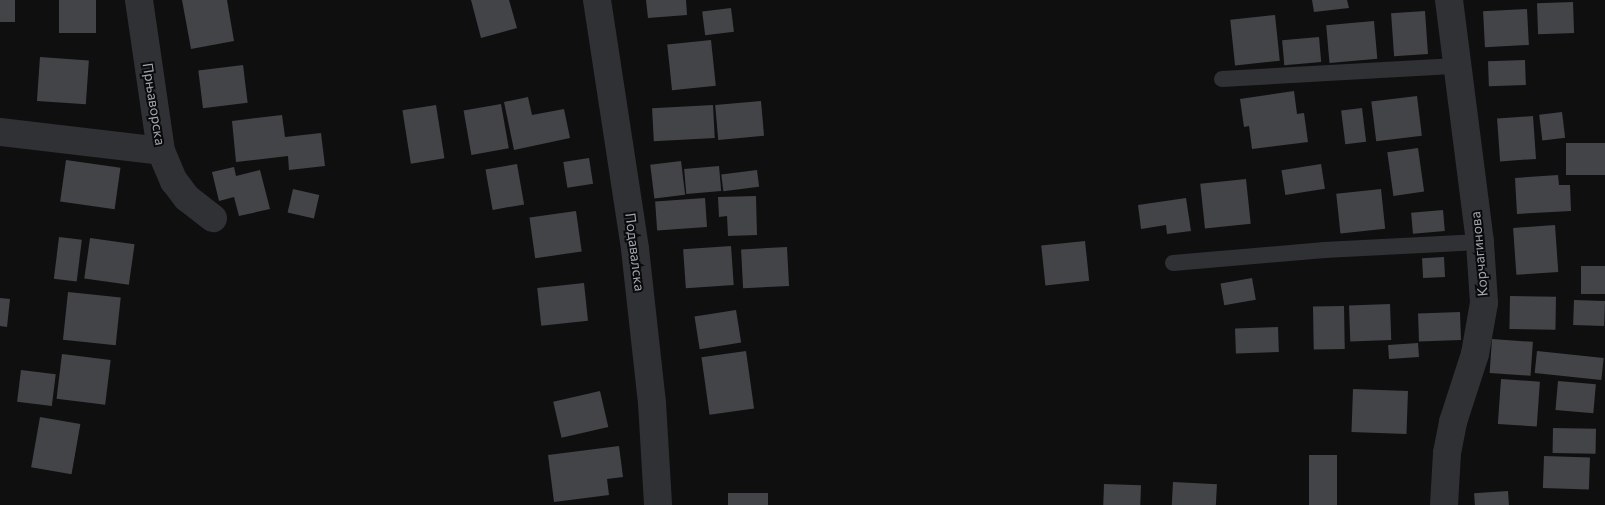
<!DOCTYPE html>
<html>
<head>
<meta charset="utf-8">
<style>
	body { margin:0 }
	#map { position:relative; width:1605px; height:505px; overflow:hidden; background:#0f0f10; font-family:Commissioner,sans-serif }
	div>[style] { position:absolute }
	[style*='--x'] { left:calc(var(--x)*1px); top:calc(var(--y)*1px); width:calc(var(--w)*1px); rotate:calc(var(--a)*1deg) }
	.building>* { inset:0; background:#434448; transform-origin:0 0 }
	.service>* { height:16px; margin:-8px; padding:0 8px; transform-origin:8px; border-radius:8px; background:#303135 }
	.minor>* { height:28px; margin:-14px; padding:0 14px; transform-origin:14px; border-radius:14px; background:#303135 }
	.tertiary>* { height:28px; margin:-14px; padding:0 14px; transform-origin:14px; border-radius:14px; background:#303135 }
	span { translate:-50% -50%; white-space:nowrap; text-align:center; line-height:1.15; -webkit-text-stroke:4px #0a0a0b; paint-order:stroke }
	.street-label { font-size:14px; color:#a1a6b0 }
</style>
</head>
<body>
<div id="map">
	<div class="building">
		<div style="left:0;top:0;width:15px;height:22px"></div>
		<div style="left:59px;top:0;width:37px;height:33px"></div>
		<div style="clip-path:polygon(182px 0,227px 0,234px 41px,191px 49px)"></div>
		<div style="clip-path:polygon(471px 0,509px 0,517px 28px,481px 38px)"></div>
		<div style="clip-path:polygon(646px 0,686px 0,687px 15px,648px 18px)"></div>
		<div style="clip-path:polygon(1312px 0,1347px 0,1349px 8px,1314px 12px)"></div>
		<div style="left:1573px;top:2px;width:31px;height:36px;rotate:88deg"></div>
		<div style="left:731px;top:8px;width:24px;height:29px;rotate:83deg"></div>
		<div style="left:1527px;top:9px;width:36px;height:44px;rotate:87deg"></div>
		<div style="left:1425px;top:11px;width:43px;height:34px;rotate:86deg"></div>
		<div style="left:1275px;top:15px;width:46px;height:45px;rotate:84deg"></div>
		<div style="left:1374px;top:21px;width:38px;height:48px;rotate:85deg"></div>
		<div style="left:1319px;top:37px;width:25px;height:37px;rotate:85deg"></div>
		<div style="left:711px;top:40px;width:46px;height:44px;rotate:84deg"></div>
		<div style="left:40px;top:57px;width:49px;height:44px;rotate:4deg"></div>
		<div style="left:1525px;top:60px;width:25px;height:37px;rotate:88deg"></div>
		<div style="left:243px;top:65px;width:38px;height:45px;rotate:83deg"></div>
		<div style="clip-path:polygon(1294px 91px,1297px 114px,1304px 113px,1308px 142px,1252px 149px,1249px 126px,1244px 127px,1240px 99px)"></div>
		<div style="left:1417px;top:96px;width:40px;height:46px;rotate:83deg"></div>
		<div style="clip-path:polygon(528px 97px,532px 115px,564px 109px,570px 138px,514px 150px,504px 102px)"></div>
		<div style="left:761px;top:101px;width:35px;height:46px;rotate:85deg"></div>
		<div style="left:501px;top:104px;width:45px;height:38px;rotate:80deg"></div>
		<div style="left:436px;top:105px;width:54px;height:34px;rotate:81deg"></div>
		<div style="left:713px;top:105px;width:33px;height:61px;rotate:87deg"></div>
		<div style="left:1362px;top:108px;width:34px;height:21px;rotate:83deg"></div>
		<div style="left:1562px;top:112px;width:26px;height:23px;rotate:83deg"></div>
		<div style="clip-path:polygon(282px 115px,285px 137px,321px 133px,325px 166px,289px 170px,288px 156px,236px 162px,232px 121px)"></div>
		<div style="left:1533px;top:116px;width:43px;height:36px;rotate:86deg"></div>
		<div style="left:1605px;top:143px;width:32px;height:39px;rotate:90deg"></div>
		<div style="left:1418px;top:148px;width:44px;height:31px;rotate:82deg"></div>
		<div style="left:589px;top:158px;width:26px;height:26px;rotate:81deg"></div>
		<div style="left:66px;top:160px;width:55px;height:42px;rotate:8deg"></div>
		<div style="left:681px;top:161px;width:34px;height:31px;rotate:83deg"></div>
		<div style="left:517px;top:164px;width:41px;height:32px;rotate:80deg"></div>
		<div style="left:1321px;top:164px;width:25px;height:40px;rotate:81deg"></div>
		<div style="left:719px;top:166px;width:25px;height:35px;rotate:85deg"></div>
		<div style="clip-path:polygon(234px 167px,236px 176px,260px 170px,270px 209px,239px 216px,234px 197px,219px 201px,212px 172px)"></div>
		<div style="left:757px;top:170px;width:17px;height:36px;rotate:83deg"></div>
		<div style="clip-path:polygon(1558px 175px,1559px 185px,1570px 185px,1571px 211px,1517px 214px,1515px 178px)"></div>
		<div style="left:1246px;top:179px;width:45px;height:46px;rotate:84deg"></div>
		<div style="left:293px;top:189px;width:27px;height:24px;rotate:13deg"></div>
		<div style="left:1381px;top:189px;width:40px;height:45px;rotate:84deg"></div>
		<div style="clip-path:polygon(756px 196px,757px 235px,728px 236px,727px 216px,719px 217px,718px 197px)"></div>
		<div style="left:705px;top:198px;width:29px;height:50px;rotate:86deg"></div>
		<div style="clip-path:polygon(1186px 198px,1191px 231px,1167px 234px,1166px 225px,1141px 229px,1138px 205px)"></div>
		<div style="left:1443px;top:210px;width:21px;height:32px;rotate:85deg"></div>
		<div style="left:576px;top:211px;width:41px;height:47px;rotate:82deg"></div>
		<div style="left:1555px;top:225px;width:47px;height:42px;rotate:86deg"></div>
		<div style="left:59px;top:237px;width:23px;height:42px;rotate:7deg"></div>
		<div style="left:90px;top:238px;width:45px;height:41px;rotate:8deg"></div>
		<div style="left:1085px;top:241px;width:40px;height:44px;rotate:84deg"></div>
		<div style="left:731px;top:246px;width:39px;height:48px;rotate:86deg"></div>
		<div style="left:787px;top:247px;width:39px;height:46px;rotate:87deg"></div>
		<div style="left:1444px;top:257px;width:20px;height:22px;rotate:87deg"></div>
		<div style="left:1581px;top:266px;width:24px;height:28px"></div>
		<div style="left:1252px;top:278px;width:22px;height:32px;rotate:80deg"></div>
		<div style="left:584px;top:283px;width:38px;height:47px;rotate:84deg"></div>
		<div style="left:68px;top:292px;width:53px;height:48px;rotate:6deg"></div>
		<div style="left:1510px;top:296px;width:46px;height:33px;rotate:1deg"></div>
		<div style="clip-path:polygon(0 298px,10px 299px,7px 327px,0 326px)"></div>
		<div style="left:1574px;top:300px;width:31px;height:25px;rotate:2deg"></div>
		<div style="left:1390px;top:304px;width:36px;height:41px;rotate:88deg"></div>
		<div style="left:1344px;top:306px;width:43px;height:31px;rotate:89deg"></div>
		<div style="left:736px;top:310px;width:33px;height:42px;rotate:81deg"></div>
		<div style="left:1460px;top:312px;width:28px;height:42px;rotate:88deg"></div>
		<div style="left:1278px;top:327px;width:25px;height:43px;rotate:88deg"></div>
		<div style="left:1492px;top:339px;width:41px;height:34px;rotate:4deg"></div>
		<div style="left:1418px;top:343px;width:14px;height:30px;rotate:86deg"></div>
		<div style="left:746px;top:351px;width:58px;height:45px;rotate:82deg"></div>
		<div style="left:1537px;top:351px;width:67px;height:22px;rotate:6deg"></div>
		<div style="left:62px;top:354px;width:49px;height:45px;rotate:7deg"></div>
		<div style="left:21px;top:370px;width:35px;height:32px;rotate:7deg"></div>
		<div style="left:1501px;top:379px;width:39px;height:45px;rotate:4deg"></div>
		<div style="left:1558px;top:381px;width:38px;height:29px;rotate:5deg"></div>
		<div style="left:1353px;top:389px;width:55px;height:43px;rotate:2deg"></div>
		<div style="left:600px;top:391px;width:37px;height:48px;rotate:77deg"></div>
		<div style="left:40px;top:417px;width:41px;height:51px;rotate:10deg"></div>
		<div style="left:1553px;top:428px;width:43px;height:25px;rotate:1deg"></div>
		<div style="clip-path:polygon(619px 446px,623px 477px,607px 479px,609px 495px,554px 502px,548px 455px)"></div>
		<div style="left:1309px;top:455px;width:28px;height:50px"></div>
		<div style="left:1544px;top:456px;width:46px;height:32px;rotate:2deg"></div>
		<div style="left:1173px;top:482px;width:44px;height:23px;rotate:3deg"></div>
		<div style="left:1104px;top:484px;width:37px;height:21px;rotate:2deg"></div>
		<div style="left:1508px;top:491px;width:14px;height:34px;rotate:86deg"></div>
		<div style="left:768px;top:493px;width:12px;height:40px;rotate:90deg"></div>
	</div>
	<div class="service">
		<div style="--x:1222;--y:79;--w:235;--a:-3.2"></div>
		<div style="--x:1173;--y:263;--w:152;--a:-4.9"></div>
		<div style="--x:1324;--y:250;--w:156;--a:-2.9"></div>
	</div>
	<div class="minor">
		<div style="--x:139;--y:0;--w:153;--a:81.7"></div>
		<div style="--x:161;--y:151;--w:33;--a:67"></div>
		<div style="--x:174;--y:181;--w:21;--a:53"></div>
		<div style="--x:187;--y:198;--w:33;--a:38"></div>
		<div style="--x:0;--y:132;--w:162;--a:6.7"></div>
		<div style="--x:1444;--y:505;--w:52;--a:-86.7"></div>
		<div style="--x:1447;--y:453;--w:32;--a:-79"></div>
		<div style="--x:1453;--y:422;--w:71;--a:-72.1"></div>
		<div style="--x:1475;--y:354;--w:52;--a:-80"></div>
		<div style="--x:1484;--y:303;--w:61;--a:-93.8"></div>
		<div style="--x:1480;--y:242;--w:244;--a:-97.3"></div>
	</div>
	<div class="tertiary">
		<div style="--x:597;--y:0;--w:252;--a:81.3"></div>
		<div style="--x:635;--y:249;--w:155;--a:83.7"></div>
		<div style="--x:652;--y:403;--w:102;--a:86.6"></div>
	</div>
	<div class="street-label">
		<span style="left:154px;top:104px;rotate:81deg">Прњаворска</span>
		<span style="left:635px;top:252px;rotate:83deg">Подавалска</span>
		<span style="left:1479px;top:254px;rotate:-95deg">Корчагинова</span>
	</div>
</div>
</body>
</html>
